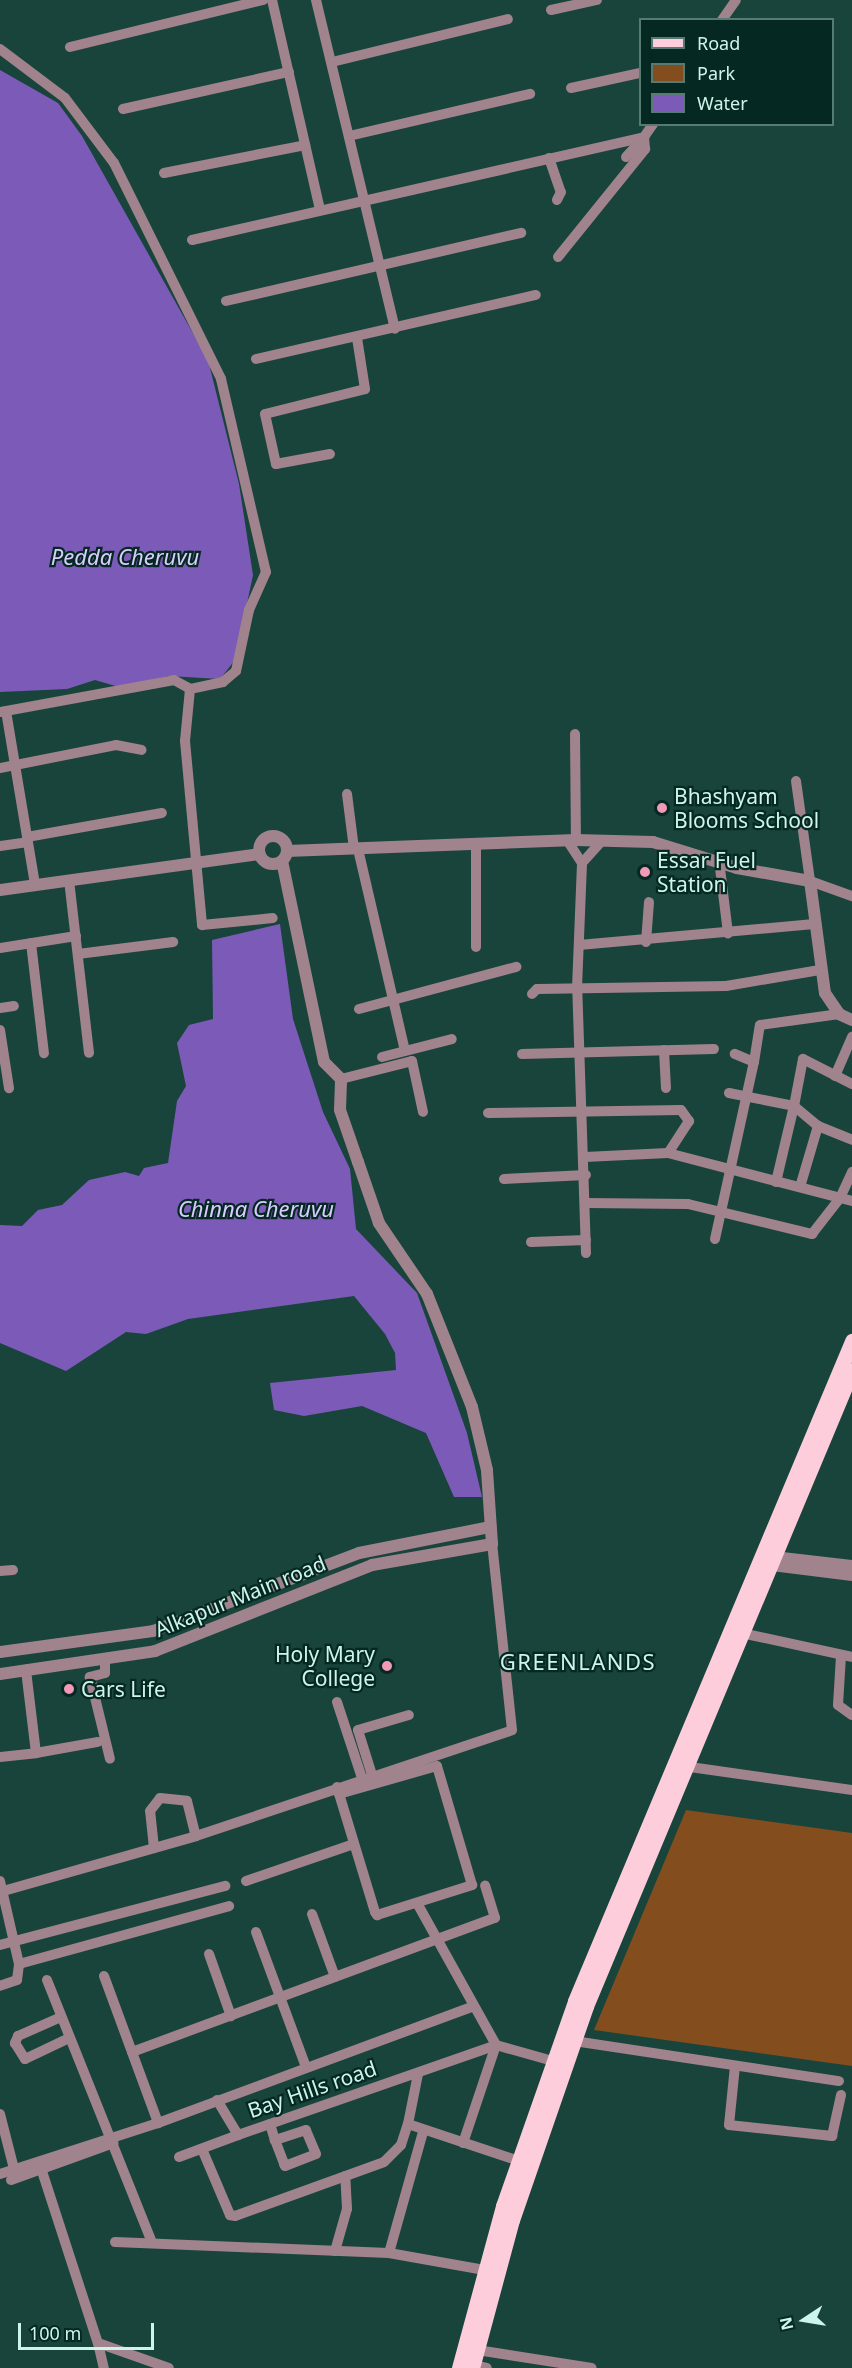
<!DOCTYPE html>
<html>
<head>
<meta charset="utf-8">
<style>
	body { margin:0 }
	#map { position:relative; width:852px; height:2368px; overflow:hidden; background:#18443b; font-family:"Noto Sans",sans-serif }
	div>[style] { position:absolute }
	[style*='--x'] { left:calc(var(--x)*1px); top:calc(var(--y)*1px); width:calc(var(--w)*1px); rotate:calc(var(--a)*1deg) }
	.green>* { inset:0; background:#834d1d }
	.water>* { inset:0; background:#7c5bb8 }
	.minor>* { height:10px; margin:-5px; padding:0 5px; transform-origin:5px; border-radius:5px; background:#a0838c }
	.tertiary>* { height:12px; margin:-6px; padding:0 6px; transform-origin:6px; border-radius:6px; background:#a0838c }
	.tertiary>.ring { margin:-6px; padding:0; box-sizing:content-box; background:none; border:12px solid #a0838c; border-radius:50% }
	.primary>* { height:15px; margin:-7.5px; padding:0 7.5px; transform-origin:7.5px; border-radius:7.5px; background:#fdcddb }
	.dots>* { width:16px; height:16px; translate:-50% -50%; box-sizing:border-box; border:3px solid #052922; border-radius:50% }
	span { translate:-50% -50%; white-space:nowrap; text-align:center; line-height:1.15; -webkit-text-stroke:4.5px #052922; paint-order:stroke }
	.poi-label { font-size:21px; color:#cef5eb }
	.left { translate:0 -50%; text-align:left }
	.right { translate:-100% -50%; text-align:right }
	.street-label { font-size:21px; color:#cef5eb }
	.water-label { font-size:22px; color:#daccfe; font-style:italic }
	.neighbourhood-label { font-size:22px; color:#cef5eb; letter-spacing:1.5px }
	.legend { position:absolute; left:639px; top:18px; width:195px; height:108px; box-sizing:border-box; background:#052922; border:2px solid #557b72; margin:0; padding:8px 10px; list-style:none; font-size:18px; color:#cef5eb }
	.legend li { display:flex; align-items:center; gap:12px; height:30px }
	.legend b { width:30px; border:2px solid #557b72 }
	.north { position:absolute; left:774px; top:2290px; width:60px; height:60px; -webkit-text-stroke:4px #052922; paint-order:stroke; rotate:258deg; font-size:16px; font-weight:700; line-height:24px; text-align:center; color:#cef5eb }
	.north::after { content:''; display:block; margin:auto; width:21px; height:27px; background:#cef5eb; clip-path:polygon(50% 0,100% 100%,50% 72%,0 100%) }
	.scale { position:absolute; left:18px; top:2323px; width:136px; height:27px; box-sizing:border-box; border:3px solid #cef5eb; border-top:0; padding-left:8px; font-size:18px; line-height:21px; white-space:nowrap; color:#cef5eb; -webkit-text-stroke:4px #052922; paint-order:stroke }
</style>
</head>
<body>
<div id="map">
	<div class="green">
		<div style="clip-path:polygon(686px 1810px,852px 1833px,852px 2066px,594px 2030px)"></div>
	</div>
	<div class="water">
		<div style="clip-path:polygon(0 70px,58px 103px,82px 136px,208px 360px,239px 484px,253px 575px,235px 660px,220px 679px,169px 676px,119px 687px,95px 680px,67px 689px,0 692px)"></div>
		<div style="clip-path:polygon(280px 924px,293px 1019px,323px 1112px,350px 1169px,356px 1229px,417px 1293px,467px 1433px,482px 1497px,454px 1497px,426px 1433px,362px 1406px,304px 1416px,274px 1410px,270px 1383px,396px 1370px,395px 1353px,385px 1334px,354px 1296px,188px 1319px,146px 1334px,126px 1332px,66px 1371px,0 1343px,0 1225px,22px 1226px,38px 1210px,62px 1205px,89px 1180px,125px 1172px,139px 1176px,144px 1168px,168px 1163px,177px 1101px,186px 1086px,177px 1043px,189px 1025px,213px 1019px,212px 940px)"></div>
	</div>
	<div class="minor">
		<div style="--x:272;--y:0;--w:215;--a:77.1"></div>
		<div style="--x:316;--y:0;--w:338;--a:76.5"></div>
		<div style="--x:551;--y:10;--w:47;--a:-12.3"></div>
		<div style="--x:722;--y:20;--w:24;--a:-55"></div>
		<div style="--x:70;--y:47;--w:199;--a:-13.7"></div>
		<div style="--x:0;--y:49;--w:81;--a:37"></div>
		<div style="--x:65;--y:98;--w:81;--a:53"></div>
		<div style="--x:114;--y:163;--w:241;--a:63.6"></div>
		<div style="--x:221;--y:379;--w:198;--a:76.9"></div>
		<div style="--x:266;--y:572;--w:42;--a:114.1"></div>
		<div style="--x:249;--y:610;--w:62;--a:102"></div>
		<div style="--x:236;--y:671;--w:17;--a:140"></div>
		<div style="--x:223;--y:682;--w:34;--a:168"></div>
		<div style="--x:332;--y:62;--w:181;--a:-13.7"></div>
		<div style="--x:571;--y:88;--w:71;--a:-12.3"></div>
		<div style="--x:123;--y:109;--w:170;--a:-12.6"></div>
		<div style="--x:349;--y:136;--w:186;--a:-13.1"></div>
		<div style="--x:626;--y:157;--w:26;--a:-47"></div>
		<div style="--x:549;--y:158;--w:36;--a:71"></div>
		<div style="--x:561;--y:192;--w:9;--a:117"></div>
		<div style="--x:164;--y:173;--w:144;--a:-11.2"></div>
		<div style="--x:192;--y:240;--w:464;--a:-12.8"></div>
		<div style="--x:644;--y:137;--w:16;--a:-55"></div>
		<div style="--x:558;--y:257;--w:139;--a:-51.1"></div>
		<div style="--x:645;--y:149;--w:12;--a:-95"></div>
		<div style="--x:226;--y:301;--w:303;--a:-13"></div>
		<div style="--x:256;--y:359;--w:287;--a:-12.9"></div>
		<div style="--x:330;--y:454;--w:55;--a:169.5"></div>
		<div style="--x:276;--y:464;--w:51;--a:-102.4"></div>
		<div style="--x:265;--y:414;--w:103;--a:-14"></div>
		<div style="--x:365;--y:389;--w:52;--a:-98.9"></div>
		<div style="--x:6;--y:711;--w:175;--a:80.5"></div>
		<div style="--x:0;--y:712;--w:177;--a:-10.4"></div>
		<div style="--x:174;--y:680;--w:18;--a:29"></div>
		<div style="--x:190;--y:689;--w:52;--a:95.5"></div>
		<div style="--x:185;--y:741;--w:185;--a:84.7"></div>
		<div style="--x:202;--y:925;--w:71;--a:-5.6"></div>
		<div style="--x:575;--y:734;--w:106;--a:89.5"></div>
		<div style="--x:0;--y:768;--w:118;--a:-11.2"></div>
		<div style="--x:116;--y:745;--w:26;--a:11"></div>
		<div style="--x:796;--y:781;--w:101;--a:82"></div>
		<div style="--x:810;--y:881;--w:45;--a:19.7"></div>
		<div style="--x:347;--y:794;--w:55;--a:82.7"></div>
		<div style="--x:27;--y:837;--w:137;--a:-10.1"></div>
		<div style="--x:567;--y:840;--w:27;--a:57"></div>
		<div style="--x:476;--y:844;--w:103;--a:90"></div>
		<div style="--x:0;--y:846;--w:28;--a:-8"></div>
		<div style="--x:358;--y:849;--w:207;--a:76.9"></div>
		<div style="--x:719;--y:860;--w:74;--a:83"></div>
		<div style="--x:69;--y:880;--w:174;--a:83.4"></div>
		<div style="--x:646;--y:942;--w:40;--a:-85.7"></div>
		<div style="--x:31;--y:943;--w:111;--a:83.3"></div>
		<div style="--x:579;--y:945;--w:236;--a:-5.1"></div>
		<div style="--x:0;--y:948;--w:77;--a:-9"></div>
		<div style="--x:78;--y:954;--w:96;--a:-7.2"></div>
		<div style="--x:532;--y:994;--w:7;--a:-45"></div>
		<div style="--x:537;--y:989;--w:189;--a:-0.9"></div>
		<div style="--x:726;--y:986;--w:95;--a:-9.7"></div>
		<div style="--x:0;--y:1008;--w:14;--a:-8"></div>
		<div style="--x:359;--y:1009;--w:163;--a:-15"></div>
		<div style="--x:0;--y:1030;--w:59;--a:81.2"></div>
		<div style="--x:664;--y:1050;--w:38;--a:87"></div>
		<div style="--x:522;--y:1054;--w:192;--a:-1.5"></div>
		<div style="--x:382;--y:1057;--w:72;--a:-14.4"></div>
		<div style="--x:754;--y:1062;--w:37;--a:-81"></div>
		<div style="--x:760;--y:1025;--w:80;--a:-7.9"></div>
		<div style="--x:835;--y:1076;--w:43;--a:-66.4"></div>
		<div style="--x:341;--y:1079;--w:73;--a:-14.2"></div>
		<div style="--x:412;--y:1061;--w:52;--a:77.8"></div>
		<div style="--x:729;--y:1093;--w:66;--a:11.3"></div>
		<div style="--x:794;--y:1106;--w:48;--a:-79.2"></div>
		<div style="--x:803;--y:1059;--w:55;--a:27"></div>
		<div style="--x:488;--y:1113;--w:193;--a:-0.9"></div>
		<div style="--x:681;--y:1110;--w:14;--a:54"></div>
		<div style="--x:689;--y:1121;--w:38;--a:123"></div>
		<div style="--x:585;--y:1157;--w:83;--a:-2.8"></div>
		<div style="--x:668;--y:1153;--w:190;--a:14.6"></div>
		<div style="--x:504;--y:1179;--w:82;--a:-2.8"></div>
		<div style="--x:776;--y:1182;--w:78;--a:-76.7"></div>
		<div style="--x:794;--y:1106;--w:31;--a:40"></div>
		<div style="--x:818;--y:1126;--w:37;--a:22"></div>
		<div style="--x:800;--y:1187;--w:64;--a:-73.6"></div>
		<div style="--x:586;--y:1203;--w:102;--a:0.6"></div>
		<div style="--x:688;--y:1204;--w:128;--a:13.6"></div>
		<div style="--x:812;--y:1234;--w:46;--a:-52.1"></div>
		<div style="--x:840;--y:1198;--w:29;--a:-65"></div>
		<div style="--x:715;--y:1239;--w:181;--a:-77.6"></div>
		<div style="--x:754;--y:1062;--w:21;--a:-157"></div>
		<div style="--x:531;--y:1242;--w:55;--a:-2.1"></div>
		<div style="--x:586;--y:1253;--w:265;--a:-91.9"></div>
		<div style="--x:577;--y:988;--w:125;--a:-87.7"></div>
		<div style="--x:582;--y:863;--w:30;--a:-48"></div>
		<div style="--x:0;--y:1571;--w:13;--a:-4"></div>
		<div style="--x:746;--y:1634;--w:108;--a:12.2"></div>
		<div style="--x:841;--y:1656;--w:49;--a:93.5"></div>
		<div style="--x:838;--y:1705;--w:17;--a:36"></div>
		<div style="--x:105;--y:1661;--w:12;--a:90"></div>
		<div style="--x:105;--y:1673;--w:16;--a:165"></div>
		<div style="--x:90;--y:1677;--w:84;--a:76.3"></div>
		<div style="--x:337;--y:1702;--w:80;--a:71.8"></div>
		<div style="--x:36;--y:1753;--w:63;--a:-10.1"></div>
		<div style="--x:0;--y:1757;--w:36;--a:-6"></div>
		<div style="--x:36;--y:1753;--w:84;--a:-96.9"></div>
		<div style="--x:690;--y:1767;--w:164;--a:8.1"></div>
		<div style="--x:372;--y:1775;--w:47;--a:-107.3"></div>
		<div style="--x:358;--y:1730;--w:53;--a:-16.4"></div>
		<div style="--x:337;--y:1787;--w:131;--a:73.1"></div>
		<div style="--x:375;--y:1912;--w:4;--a:56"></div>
		<div style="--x:377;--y:1915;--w:100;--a:-17.5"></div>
		<div style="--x:472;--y:1885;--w:124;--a:-106.4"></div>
		<div style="--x:437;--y:1766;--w:102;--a:164.1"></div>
		<div style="--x:154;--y:1848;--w:37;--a:-96"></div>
		<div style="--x:150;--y:1811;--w:16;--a:-52"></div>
		<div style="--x:160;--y:1798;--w:27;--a:6"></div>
		<div style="--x:187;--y:1801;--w:36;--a:76"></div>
		<div style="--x:0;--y:1881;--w:85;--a:77.1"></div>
		<div style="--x:19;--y:1964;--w:16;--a:97"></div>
		<div style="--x:17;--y:1980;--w:18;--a:161"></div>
		<div style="--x:246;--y:1881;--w:114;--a:-18.9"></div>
		<div style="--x:0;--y:1892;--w:204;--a:-15.9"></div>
		<div style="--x:196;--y:1836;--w:333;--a:-18.5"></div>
		<div style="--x:512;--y:1730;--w:187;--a:-96.1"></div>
		<div style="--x:417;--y:1903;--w:162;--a:60.9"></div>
		<div style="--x:312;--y:1914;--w:67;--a:69.9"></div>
		<div style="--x:256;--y:1932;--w:144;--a:69.7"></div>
		<div style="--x:0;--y:1945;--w:233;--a:-14.7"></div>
		<div style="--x:209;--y:1954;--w:66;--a:70.5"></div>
		<div style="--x:19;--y:1964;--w:218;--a:-15.4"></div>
		<div style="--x:104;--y:1976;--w:157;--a:69.8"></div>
		<div style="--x:47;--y:1980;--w:283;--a:68.2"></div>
		<div style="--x:61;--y:2017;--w:47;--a:156.2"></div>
		<div style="--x:18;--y:2036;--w:8;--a:113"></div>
		<div style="--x:15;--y:2043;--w:19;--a:58"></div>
		<div style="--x:25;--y:2059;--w:49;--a:-25.5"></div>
		<div style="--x:574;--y:2041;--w:268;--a:8.6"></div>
		<div style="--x:132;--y:2052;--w:387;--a:-20.3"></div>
		<div style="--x:495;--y:1918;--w:34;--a:-107"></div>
		<div style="--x:735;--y:2066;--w:59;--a:95.8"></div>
		<div style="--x:729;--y:2125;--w:104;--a:6.1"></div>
		<div style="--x:832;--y:2136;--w:42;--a:-77.6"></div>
		<div style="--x:418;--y:2074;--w:51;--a:101.3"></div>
		<div style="--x:408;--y:2124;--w:117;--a:18.4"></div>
		<div style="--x:217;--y:2100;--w:41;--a:59"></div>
		<div style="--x:238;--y:2135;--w:273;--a:-19.2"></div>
		<div style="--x:496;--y:2045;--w:59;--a:15.7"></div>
		<div style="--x:0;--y:2114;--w:61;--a:75.7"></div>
		<div style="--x:270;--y:2124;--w:17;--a:73"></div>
		<div style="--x:275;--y:2140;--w:26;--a:69"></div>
		<div style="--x:284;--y:2164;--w:2;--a:63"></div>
		<div style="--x:285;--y:2166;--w:33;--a:-21"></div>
		<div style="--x:316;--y:2154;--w:26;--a:-113"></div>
		<div style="--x:306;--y:2130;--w:33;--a:162"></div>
		<div style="--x:463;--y:2143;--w:103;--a:-71.4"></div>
		<div style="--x:202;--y:2149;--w:72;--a:67"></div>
		<div style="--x:230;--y:2215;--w:5;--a:11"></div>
		<div style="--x:235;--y:2216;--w:158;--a:-19.9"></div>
		<div style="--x:384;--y:2162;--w:24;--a:-45"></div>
		<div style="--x:401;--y:2145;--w:22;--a:-72"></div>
		<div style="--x:179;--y:2157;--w:63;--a:-20.4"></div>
		<div style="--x:40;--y:2165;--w:187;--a:72"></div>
		<div style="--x:98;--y:2343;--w:75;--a:19.4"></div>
		<div style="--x:0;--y:2174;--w:166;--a:-17.9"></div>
		<div style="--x:158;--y:2123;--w:335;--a:-20.3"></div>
		<div style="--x:11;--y:2180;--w:109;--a:-19.8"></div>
		<div style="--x:115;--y:2242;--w:274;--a:2.3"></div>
		<div style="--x:389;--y:2253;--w:97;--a:10.1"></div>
		<div style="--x:335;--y:2251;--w:44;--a:-74.1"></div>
		<div style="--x:347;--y:2209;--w:33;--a:-93"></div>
		<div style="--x:389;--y:2253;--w:126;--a:-74.3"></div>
		<div style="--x:98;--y:2343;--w:26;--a:77"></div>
		<div style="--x:477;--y:2350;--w:116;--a:8.9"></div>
		<div style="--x:473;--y:2365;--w:14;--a:12"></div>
	</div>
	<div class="tertiary">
		<div class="ring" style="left:259px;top:836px;width:16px;height:16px"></div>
		<div style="--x:287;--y:851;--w:289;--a:-2.2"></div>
		<div style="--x:576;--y:840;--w:77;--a:1.5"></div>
		<div style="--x:653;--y:842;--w:88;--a:17.2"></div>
		<div style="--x:737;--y:868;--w:74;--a:10.1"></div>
		<div style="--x:810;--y:881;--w:113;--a:82.4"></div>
		<div style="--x:825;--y:993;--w:25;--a:56"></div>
		<div style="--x:839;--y:1014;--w:14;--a:25"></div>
		<div style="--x:0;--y:890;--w:262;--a:-7.9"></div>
		<div style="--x:765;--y:1556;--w:88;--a:6.6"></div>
		<div style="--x:764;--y:1564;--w:89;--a:7.1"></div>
		<div style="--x:0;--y:1652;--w:154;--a:-7.8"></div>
		<div style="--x:153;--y:1631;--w:220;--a:-20.7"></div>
		<div style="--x:359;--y:1553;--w:134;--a:-11.2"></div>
		<div style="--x:0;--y:1674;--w:157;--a:-8.4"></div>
		<div style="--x:155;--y:1651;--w:233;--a:-21.6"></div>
		<div style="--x:372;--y:1565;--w:122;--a:-9.9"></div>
		<div style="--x:492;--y:1544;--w:74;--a:-93.9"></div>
		<div style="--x:487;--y:1470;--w:65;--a:-103.4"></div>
		<div style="--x:472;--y:1407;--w:122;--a:-111.7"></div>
		<div style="--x:427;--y:1294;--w:86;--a:-124.1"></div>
		<div style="--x:379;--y:1223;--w:65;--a:-109"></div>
		<div style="--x:358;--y:1162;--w:55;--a:-109.1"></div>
		<div style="--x:340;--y:1110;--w:31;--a:-88"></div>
		<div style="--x:341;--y:1079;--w:24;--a:-135"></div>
		<div style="--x:324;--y:1062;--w:205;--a:-101.8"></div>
	</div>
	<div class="primary">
		<div style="--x:459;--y:2368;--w:168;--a:-74.8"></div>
		<div style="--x:503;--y:2206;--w:217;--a:-70.6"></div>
		<div style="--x:575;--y:2001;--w:716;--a:-67.23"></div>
		<div style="--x:472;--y:2368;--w:153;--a:-74.9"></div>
		<div style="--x:512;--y:2220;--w:226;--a:-70.9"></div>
		<div style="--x:586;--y:2006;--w:689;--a:-67.3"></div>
	</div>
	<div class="dots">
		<div style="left:662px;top:808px;background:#f09ab7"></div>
		<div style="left:645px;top:872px;background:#f09ab7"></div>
		<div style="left:387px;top:1666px;background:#f09ab7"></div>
		<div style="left:69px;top:1689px;background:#f09ab7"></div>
	</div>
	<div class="poi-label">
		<span class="left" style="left:674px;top:808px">Bhashyam<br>Blooms School</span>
		<span class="left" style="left:657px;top:872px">Essar Fuel<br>Station</span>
		<span class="right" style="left:375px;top:1666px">Holy Mary<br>College</span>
		<span class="left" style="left:81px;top:1689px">Cars Life</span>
	</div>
	<div class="street-label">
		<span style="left:240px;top:1596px;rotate:-22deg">Alkapur Main road</span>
		<span style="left:312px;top:2089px;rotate:-19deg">Bay Hills road</span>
	</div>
	<div class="water-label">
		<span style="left:125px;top:557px">Pedda Cheruvu</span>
		<span style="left:256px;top:1209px">Chinna Cheruvu</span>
	</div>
	<div class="neighbourhood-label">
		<span style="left:578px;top:1662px">GREENLANDS</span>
	</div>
	<ul class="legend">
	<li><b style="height:8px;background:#fdcddb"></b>Road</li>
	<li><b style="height:16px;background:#834d1d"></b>Park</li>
	<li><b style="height:16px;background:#7c5bb8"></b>Water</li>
	</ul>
	<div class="north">N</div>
	<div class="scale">100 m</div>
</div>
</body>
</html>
